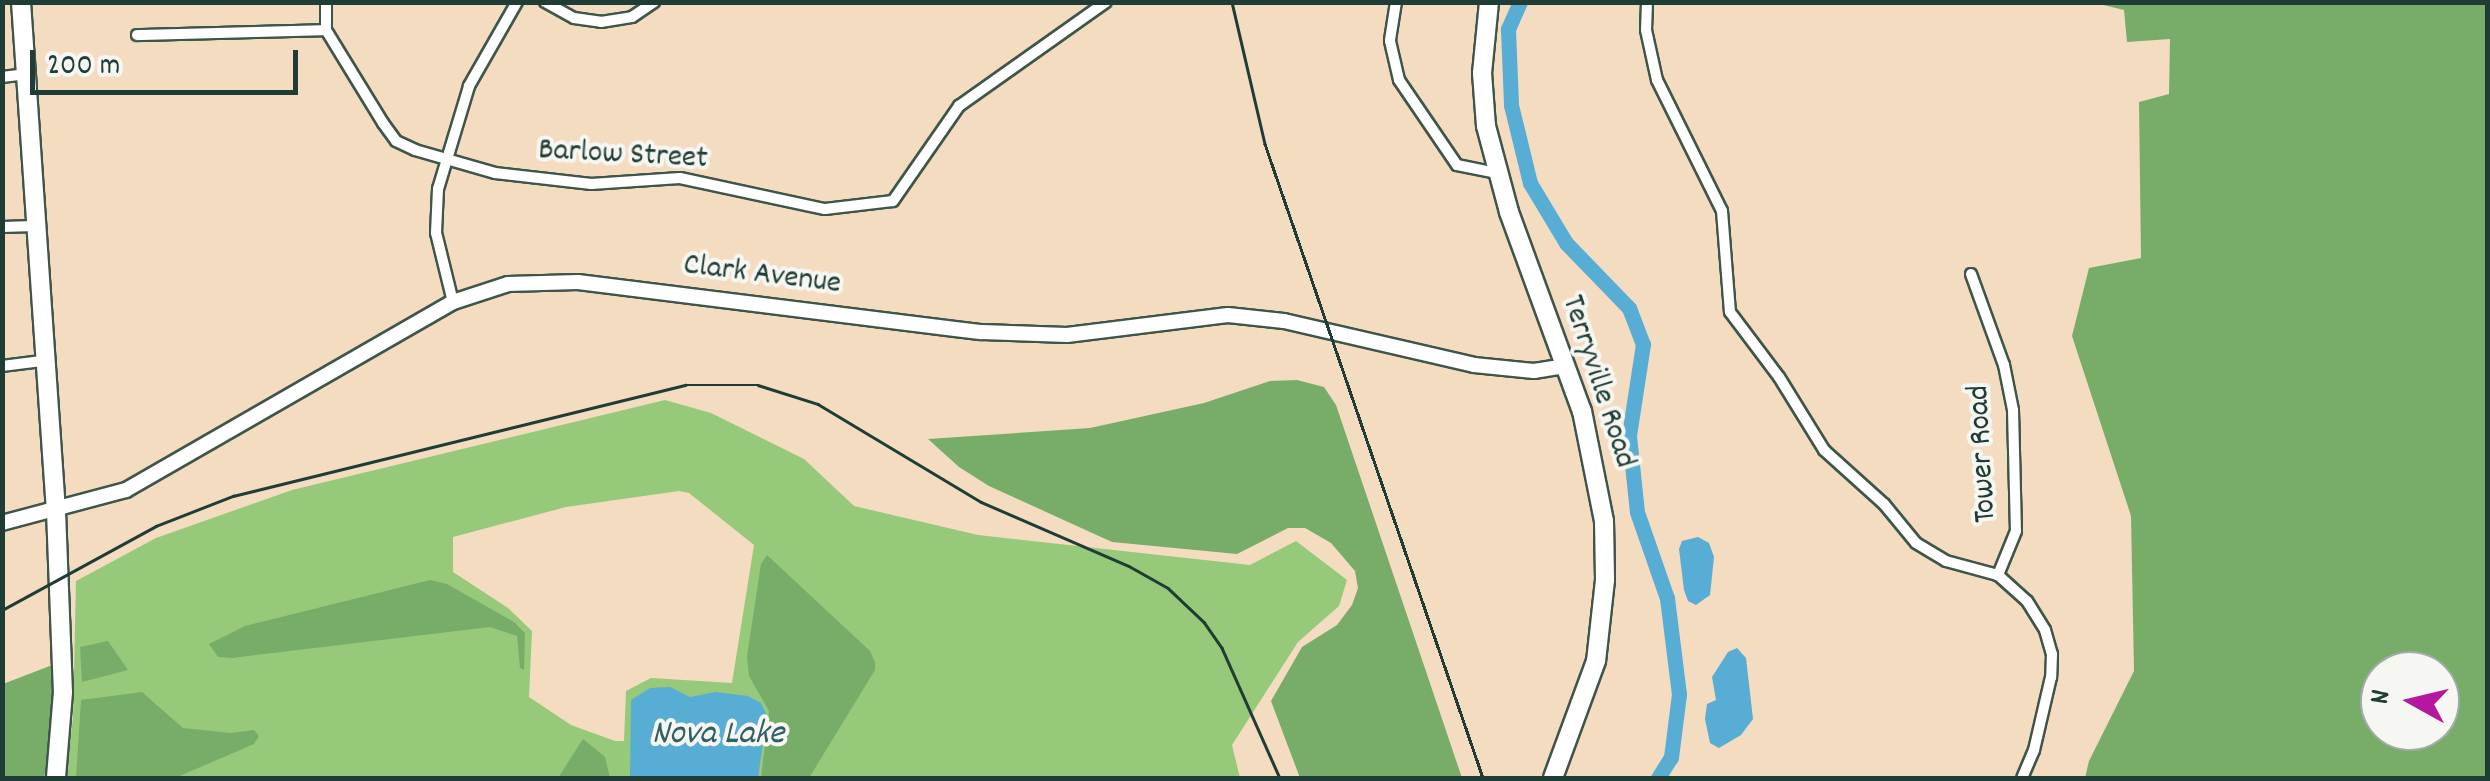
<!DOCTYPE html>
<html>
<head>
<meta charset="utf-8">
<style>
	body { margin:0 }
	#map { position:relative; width:2490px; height:781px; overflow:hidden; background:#f3dcc0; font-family:Dekko,sans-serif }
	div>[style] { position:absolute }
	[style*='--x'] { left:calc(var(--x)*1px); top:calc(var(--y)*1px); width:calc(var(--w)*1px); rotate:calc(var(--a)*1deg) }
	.green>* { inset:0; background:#96c979 }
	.forest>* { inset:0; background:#78ad69 }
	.water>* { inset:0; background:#57add3 }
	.river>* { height:15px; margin:-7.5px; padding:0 7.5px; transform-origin:7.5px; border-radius:7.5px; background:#57add3 }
	.roads { filter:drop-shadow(2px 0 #3f5549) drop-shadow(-2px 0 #3f5549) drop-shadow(0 2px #3f5549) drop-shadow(0 -2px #3f5549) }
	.street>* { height:10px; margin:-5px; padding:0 5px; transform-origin:5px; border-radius:5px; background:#fff }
	.secondary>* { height:14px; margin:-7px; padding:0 7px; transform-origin:7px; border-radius:7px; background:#fff }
	.highway>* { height:18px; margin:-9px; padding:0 9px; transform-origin:9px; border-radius:9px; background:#fff }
	.rail>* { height:2.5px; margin:-1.25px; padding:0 1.25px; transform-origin:1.25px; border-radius:1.25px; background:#1f3d34 }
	span { translate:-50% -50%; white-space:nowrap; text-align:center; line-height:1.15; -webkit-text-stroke:8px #f6f6f2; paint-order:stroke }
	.street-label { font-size:32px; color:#1f3d34 }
	.water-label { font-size:35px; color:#305f64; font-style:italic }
	.frame { position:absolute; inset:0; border:5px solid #1f3d34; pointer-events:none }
	.north { position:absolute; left:2360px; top:651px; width:100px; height:100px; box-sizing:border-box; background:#f6f6f2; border:2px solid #a0aca6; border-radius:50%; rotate:278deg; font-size:28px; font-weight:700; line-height:40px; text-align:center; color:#1f3d34 }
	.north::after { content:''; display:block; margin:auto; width:35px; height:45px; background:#b5179e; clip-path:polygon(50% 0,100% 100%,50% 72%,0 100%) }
	.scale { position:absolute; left:30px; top:50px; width:268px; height:45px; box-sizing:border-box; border:5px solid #1f3d34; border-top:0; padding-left:12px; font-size:30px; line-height:35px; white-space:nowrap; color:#1f3d34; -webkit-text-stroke:8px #f6f6f2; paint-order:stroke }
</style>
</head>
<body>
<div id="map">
	<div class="green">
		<div style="clip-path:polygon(evenodd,665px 400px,711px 413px,804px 459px,854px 506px,978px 535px,1250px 565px,1296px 541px,1347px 580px,1339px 606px,1298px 642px,1232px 745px,1240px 778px,66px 778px,73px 717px,76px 581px,156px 538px,292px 490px,665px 400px,679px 491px,689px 493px,754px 545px,732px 683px,651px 678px,626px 691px,624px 741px,615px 741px,571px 725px,529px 697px,532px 631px,508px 608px,453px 572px,453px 537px,566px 507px,679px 491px)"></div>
	</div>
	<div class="forest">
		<div style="clip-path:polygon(evenodd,2095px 3px,2487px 3px,2487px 778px,2085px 778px,2089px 761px,2134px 671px,2131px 516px,2072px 336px,2089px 268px,2141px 258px,2139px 102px,2169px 94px,2170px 39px,2127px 42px,2124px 10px,2095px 3px,2440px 671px,2440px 731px,2380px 731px,2380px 671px,2440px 671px)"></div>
		<div style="clip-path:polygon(1297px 380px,1324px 387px,1336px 405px,1462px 778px,1300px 778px,1271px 701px,1302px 647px,1337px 625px,1352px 605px,1358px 588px,1355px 571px,1331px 543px,1305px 528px,1288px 528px,1237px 554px,1112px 542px,989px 486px,959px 467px,928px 439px,1090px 428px,1204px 403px,1270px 381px)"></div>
		<div style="clip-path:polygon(767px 555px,870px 651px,875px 662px,875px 670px,809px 778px,761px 778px,769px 711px,749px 676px,747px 656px,761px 564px)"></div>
		<div style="clip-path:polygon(430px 580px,447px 584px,514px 622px,525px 633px,524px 670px,520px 668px,517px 636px,490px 627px,232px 658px,218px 657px,209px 644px,245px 626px)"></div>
		<div style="clip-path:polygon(108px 641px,128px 670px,82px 682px,80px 647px)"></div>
		<div style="clip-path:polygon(55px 664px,51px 750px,44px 778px,3px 778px,3px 684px)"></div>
		<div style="clip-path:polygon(142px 692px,183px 728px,231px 733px,254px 730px,259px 736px,254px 744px,175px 778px,76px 778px,81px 700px)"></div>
		<div style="clip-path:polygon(583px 739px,605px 757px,610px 778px,558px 778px)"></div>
	</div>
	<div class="water">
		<div style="clip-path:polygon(1698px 537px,1709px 543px,1714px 557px,1710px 595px,1696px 605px,1688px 601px,1684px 590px,1679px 549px,1682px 541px)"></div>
		<div style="clip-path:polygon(1737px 648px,1746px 658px,1753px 719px,1741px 735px,1719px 748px,1710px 743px,1705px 719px,1707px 704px,1716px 700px,1712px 677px,1728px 652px)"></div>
		<div style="clip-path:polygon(670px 687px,690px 697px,715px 692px,748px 696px,761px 703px,767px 715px,758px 778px,630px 778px,631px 700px,650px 688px)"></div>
	</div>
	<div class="river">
		<div style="--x:1520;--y:2;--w:30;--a:114"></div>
		<div style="--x:1508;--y:29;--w:76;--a:87.7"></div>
		<div style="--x:1511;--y:105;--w:80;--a:76.3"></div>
		<div style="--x:1530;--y:183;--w:70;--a:59"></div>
		<div style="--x:1566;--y:243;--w:91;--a:45.9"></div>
		<div style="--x:1629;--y:308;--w:39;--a:69"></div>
		<div style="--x:1643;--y:344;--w:93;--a:98.7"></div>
		<div style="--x:1629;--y:436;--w:76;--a:84"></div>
		<div style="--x:1637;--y:512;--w:91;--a:70.8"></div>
		<div style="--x:1667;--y:598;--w:97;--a:82.9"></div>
		<div style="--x:1679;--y:694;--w:64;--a:97.2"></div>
		<div style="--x:1671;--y:757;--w:25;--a:122"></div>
	</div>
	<div class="roads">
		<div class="street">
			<div style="--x:326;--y:2;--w:28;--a:90"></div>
			<div style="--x:326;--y:30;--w:109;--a:58.5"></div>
			<div style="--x:383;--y:123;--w:22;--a:54"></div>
			<div style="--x:396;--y:141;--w:21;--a:25"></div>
			<div style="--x:415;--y:150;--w:83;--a:16"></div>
			<div style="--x:495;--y:173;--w:97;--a:6.5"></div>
			<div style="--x:591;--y:184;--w:89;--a:-3.9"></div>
			<div style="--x:680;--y:178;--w:148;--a:12.1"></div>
			<div style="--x:825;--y:209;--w:68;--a:-6.7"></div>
			<div style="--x:893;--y:201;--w:116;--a:-55.2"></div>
			<div style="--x:959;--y:106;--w:180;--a:-35.3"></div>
			<div style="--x:545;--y:2;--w:33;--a:29"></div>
			<div style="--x:574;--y:18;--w:27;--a:8"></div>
			<div style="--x:601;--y:22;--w:31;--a:-9"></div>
			<div style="--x:632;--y:17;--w:27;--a:-34"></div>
			<div style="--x:1396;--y:2;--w:39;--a:99"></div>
			<div style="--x:1390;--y:41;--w:40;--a:77"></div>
			<div style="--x:1399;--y:80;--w:103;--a:55.7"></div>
			<div style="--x:1457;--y:165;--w:41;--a:11.3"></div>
			<div style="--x:1647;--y:2;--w:28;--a:92"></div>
			<div style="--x:1646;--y:30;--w:51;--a:77.6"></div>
			<div style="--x:1657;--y:80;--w:146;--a:63.6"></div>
			<div style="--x:1722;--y:211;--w:101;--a:85.5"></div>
			<div style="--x:1730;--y:312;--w:81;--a:53"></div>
			<div style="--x:1779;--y:377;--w:86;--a:58.3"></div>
			<div style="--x:1824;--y:450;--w:81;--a:42"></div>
			<div style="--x:1884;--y:504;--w:50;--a:50.6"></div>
			<div style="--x:1916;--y:543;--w:35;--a:31"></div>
			<div style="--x:1946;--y:561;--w:54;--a:15.1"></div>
			<div style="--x:1998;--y:575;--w:39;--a:42"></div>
			<div style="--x:2027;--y:601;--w:34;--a:58"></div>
			<div style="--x:2045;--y:630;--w:25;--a:74"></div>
			<div style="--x:2052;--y:654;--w:23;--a:92"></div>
			<div style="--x:2051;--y:677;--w:75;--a:103.1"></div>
			<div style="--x:2034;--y:750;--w:30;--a:113"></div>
			<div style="--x:137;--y:35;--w:189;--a:-1.5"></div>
			<div style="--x:2;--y:77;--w:25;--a:-7"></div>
			<div style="--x:2;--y:227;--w:32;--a:-2"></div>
			<div style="--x:1971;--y:274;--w:97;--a:70.1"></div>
			<div style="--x:2004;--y:365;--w:46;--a:78.7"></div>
			<div style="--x:2013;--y:410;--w:121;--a:88.6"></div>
			<div style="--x:2016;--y:531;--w:48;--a:112.2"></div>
			<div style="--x:453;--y:302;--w:71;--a:-103.8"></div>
			<div style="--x:436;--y:233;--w:44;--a:-87.4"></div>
			<div style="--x:438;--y:189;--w:108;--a:-73.2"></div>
			<div style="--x:469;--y:86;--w:97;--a:-60.3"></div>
			<div style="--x:2;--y:366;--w:40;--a:-7.1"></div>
		</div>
		<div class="secondary">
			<div style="--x:2;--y:523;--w:128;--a:-14.9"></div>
			<div style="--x:126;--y:490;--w:377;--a:-29.9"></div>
			<div style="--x:453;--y:302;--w:58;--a:-18.1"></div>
			<div style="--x:508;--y:284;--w:70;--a:-1.6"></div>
			<div style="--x:578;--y:282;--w:407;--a:7.1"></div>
			<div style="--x:982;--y:332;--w:85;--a:2"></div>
			<div style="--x:1067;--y:335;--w:162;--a:-7.1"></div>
			<div style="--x:1228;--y:315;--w:56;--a:6.1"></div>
			<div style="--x:1284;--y:321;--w:195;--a:13"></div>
			<div style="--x:1474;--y:365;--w:60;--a:5.7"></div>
			<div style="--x:1534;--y:371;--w:31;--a:-9"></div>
		</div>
		<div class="highway">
			<div style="--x:21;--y:2;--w:510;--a:86.07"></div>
			<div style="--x:56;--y:511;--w:181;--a:87.8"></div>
			<div style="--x:63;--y:692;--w:86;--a:94.7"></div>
			<div style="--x:1489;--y:2;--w:71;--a:95.6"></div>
			<div style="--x:1482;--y:73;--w:53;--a:85.7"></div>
			<div style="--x:1486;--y:126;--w:89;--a:75"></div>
			<div style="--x:1509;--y:212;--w:212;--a:69.9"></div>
			<div style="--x:1582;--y:411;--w:112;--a:78.7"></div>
			<div style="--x:1604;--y:521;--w:59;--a:89"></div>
			<div style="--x:1605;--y:580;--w:81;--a:96.3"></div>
			<div style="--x:1596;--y:661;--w:125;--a:110.2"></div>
		</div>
	</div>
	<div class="rail">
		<div style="--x:1232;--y:2;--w:146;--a:76.9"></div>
		<div style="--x:1265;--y:144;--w:670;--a:71.02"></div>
		<div style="--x:2;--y:610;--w:175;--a:-28.6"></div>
		<div style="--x:156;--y:526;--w:83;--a:-21.3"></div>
		<div style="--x:233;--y:496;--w:466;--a:-13.8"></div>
		<div style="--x:686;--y:385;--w:72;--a:0"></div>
		<div style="--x:758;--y:385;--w:63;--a:17.6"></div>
		<div style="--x:818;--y:404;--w:190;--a:31"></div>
		<div style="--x:981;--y:502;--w:161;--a:23.4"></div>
		<div style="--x:1129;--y:566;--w:45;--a:29.4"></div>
		<div style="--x:1168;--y:588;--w:50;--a:43.4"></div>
		<div style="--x:1204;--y:622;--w:32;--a:55"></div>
		<div style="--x:1222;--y:648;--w:142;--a:66"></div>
	</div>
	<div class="street-label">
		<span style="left:623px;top:156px;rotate:3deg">Barlow Street</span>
		<span style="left:762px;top:276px;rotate:7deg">Clark Avenue</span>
		<span style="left:1597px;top:382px;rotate:72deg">Terryville Road</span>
		<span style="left:1984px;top:454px;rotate:-93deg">Tower Road</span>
	</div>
	<div class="water-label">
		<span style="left:718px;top:735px">Nova Lake</span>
	</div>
	<div class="frame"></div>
	<div class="north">N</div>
	<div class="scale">200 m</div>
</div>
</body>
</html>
